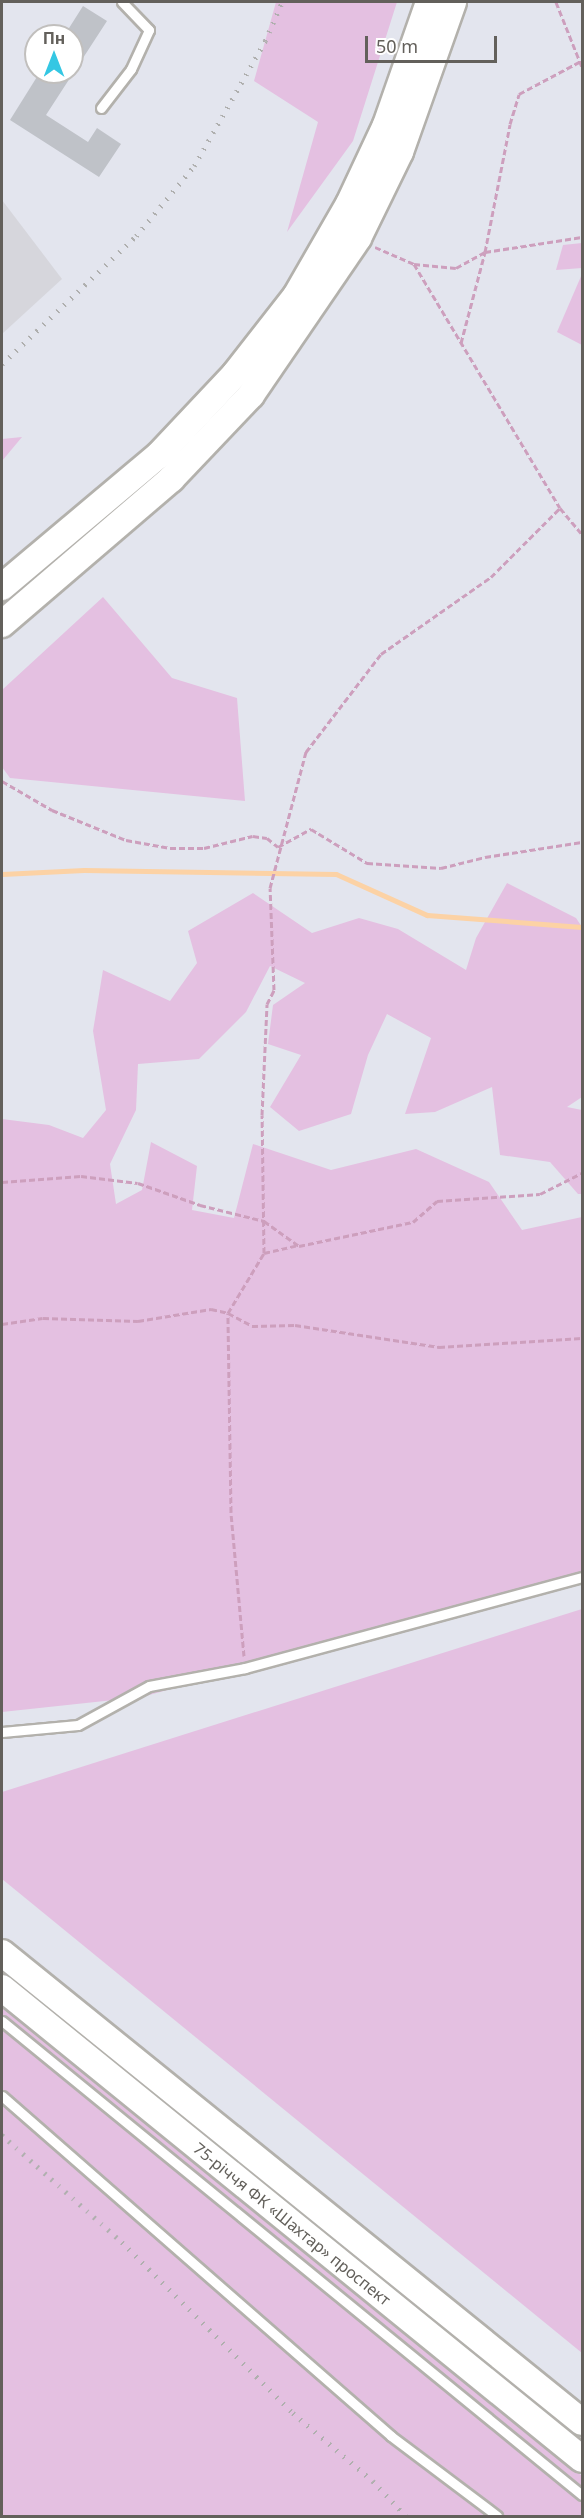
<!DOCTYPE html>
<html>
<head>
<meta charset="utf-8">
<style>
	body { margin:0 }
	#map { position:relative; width:584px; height:2518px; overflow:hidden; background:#e3e5ee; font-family:"Noto Sans",sans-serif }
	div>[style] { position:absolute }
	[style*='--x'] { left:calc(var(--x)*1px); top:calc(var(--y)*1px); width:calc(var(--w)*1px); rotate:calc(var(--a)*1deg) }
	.industrial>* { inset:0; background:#d6d6dc }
	.green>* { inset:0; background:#e4c0e1 }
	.stream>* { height:5px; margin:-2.5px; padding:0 2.5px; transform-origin:2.5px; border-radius:2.5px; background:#fcd2a5 }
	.building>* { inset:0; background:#bfc2c8 }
	.path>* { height:3px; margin-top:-1.5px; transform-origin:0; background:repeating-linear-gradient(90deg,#cd9fbd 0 6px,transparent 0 9px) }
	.roads { filter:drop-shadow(2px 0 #b3b1ac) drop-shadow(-2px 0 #b3b1ac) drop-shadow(0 2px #b3b1ac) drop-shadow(0 -2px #b3b1ac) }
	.service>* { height:9px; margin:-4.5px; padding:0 4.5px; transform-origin:4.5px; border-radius:4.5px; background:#fff }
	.secondary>* { height:26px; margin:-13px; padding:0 13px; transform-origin:13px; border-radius:13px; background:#fff }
	.rail>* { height:4.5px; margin-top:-2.25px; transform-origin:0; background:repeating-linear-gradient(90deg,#afafae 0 1.5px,transparent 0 9.5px) }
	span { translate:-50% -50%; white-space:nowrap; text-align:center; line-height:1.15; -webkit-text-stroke:4.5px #fff; paint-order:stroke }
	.street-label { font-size:16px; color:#63605b }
	.frame { position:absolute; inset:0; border:3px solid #63605b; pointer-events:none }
	.north { position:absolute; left:24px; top:24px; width:60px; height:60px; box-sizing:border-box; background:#fff; border:2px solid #c1bfbd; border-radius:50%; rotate:0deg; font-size:16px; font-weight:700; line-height:24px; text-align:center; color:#63605b }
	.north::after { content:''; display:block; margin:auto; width:21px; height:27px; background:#34c7e3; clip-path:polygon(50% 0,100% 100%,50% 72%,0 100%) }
	.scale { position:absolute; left:365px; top:36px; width:132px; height:27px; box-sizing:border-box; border:3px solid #63605b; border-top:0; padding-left:8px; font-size:18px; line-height:21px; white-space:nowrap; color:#63605b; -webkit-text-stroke:4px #fff; paint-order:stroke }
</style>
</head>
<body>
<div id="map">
	<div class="industrial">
		<div style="clip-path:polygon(2px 200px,62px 279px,2px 334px)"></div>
	</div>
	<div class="green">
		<div style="clip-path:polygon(276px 2px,397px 2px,353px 141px,287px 232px,318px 122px,254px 81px)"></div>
		<div style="clip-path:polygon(582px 243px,582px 268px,556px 270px,563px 245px)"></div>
		<div style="clip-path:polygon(582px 274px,582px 345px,557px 332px)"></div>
		<div style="clip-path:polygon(22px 437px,2px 461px,2px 439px)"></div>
		<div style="clip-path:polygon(103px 597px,172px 678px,237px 698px,245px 801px,10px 778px,2px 767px,2px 690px)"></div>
		<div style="clip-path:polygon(507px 883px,576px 918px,582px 927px,582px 1097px,567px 1107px,582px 1110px,582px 1194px,578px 1194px,550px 1162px,500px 1155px,492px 1087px,435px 1112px,405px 1114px,431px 1038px,387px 1014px,368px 1055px,351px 1114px,299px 1131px,270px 1107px,301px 1055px,268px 1044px,273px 1005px,305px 983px,270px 966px,246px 1012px,199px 1059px,138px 1064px,136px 1110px,110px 1164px,116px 1204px,142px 1190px,151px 1142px,197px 1166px,192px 1210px,234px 1218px,253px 1144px,331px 1170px,416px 1149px,489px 1182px,522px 1230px,582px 1217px,582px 1575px,142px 1697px,2px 1712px,2px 1119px,49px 1125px,83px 1138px,106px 1110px,93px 1031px,103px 970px,170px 1001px,197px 963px,188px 931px,253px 893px,312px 933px,359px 918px,398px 929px,466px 970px,476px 938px)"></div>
		<div style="clip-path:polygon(582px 1609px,582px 2353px,2px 1879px,2px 1792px)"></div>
		<div style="clip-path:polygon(2px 2002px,582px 2476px,582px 2516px,2px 2516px)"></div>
	</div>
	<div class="stream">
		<div style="--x:2;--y:874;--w:82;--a:-2.8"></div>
		<div style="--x:84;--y:870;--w:252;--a:0.9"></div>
		<div style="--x:336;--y:874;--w:100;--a:24.3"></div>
		<div style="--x:427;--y:915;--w:155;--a:4.4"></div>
	</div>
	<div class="building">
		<div style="clip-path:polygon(83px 6px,107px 21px,46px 115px,88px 142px,97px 128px,121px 144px,99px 177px,10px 120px,40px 72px,72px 72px,72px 36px,64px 36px)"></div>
	</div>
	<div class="path">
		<div style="--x:556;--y:2;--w:70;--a:68.2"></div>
		<div style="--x:375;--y:247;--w:43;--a:23.6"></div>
		<div style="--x:414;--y:264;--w:42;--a:5.4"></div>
		<div style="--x:456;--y:268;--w:33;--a:-29"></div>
		<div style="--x:485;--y:252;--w:98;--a:-8.8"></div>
		<div style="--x:414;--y:264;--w:284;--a:59.1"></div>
		<div style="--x:560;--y:508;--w:34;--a:50"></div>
		<div style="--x:461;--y:343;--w:94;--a:-75.2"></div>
		<div style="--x:485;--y:252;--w:130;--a:-78.9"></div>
		<div style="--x:510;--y:124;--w:31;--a:-73"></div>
		<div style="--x:519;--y:94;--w:70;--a:-28"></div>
		<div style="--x:2;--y:781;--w:58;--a:30.1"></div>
		<div style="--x:52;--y:810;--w:80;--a:22.1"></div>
		<div style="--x:126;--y:840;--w:45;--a:10.3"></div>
		<div style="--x:170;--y:848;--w:34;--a:0"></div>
		<div style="--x:204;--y:848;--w:50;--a:-13.8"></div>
		<div style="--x:253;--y:836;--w:14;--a:8"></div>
		<div style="--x:267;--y:838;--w:14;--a:39"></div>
		<div style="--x:278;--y:847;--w:38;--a:-29"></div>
		<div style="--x:311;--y:829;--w:66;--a:31.3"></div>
		<div style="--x:367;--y:863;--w:74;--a:3.9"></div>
		<div style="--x:441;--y:868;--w:45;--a:-14"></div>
		<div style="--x:485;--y:857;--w:98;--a:-8.8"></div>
		<div style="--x:2;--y:1182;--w:79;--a:-4.3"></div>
		<div style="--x:81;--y:1176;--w:57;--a:7"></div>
		<div style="--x:138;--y:1183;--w:66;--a:19.5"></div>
		<div style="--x:200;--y:1205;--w:66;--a:14"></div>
		<div style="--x:264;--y:1221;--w:43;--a:35.5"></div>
		<div style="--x:299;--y:1246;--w:116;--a:-11.9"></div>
		<div style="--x:413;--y:1222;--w:32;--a:-41"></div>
		<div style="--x:437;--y:1201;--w:103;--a:-3.9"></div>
		<div style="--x:540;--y:1194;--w:47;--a:-26.6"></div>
		<div style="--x:264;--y:1253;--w:35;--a:-13"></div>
		<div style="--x:2;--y:1324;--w:41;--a:-8.3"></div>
		<div style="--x:43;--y:1318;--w:95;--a:1.8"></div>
		<div style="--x:138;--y:1321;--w:74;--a:-9.3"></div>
		<div style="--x:211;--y:1309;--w:17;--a:13"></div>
		<div style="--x:228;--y:1313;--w:70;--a:-59"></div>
		<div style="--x:264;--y:1253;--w:138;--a:-90.8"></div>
		<div style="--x:262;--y:1115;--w:111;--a:-87.4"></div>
		<div style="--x:267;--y:1004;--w:16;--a:-63"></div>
		<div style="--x:274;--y:990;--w:102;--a:-92.2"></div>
		<div style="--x:270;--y:888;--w:141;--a:-75.2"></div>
		<div style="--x:306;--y:752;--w:123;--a:-52.6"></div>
		<div style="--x:381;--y:654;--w:134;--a:-35"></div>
		<div style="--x:491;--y:577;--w:98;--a:-45"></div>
		<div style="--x:244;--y:1656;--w:145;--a:-95.2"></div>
		<div style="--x:231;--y:1512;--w:199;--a:-90.9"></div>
		<div style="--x:228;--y:1313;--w:27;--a:28"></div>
		<div style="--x:252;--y:1326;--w:43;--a:-1.3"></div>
		<div style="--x:295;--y:1325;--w:146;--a:8.7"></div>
		<div style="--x:439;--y:1347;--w:143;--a:-3.6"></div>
	</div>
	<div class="roads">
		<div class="service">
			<div style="--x:101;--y:108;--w:49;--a:-52.4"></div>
			<div style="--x:131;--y:69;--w:43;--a:-65.2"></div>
			<div style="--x:149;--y:30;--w:39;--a:-134"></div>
			<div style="--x:2;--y:1732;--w:76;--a:-5.3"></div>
			<div style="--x:78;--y:1725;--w:81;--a:-28.8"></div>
			<div style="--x:149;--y:1686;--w:98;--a:-10.6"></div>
			<div style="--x:245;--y:1668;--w:349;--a:-15.1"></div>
			<div style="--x:2;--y:2021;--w:749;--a:39.26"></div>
			<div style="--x:2;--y:2096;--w:517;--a:41.15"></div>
			<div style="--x:391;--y:2436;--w:133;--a:37"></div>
		</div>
		<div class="secondary">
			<div style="--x:2;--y:587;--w:205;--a:-40.1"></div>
			<div style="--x:159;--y:455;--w:111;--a:-46.8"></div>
			<div style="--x:235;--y:374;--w:99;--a:-52"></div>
			<div style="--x:296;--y:296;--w:106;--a:-60.1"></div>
			<div style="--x:349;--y:204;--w:87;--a:-64.9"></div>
			<div style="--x:386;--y:125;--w:130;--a:-70.7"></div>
			<div style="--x:2;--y:624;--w:223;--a:-40.6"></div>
			<div style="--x:171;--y:479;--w:116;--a:-46.4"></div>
			<div style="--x:251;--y:395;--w:190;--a:-55.7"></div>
			<div style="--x:358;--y:238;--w:96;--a:-64"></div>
			<div style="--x:400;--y:152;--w:159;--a:-70.5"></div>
			<div style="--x:2;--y:1953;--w:746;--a:38.96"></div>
			<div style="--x:2;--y:1988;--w:747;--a:39.08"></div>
		</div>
	</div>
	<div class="rail">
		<div style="--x:2;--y:364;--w:185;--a:-43.7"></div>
		<div style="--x:136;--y:236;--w:91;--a:-50.4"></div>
		<div style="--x:194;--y:166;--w:144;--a:-60.4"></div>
		<div style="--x:265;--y:41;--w:43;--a:-66.4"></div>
		<div style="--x:2;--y:2135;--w:161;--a:41.7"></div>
		<div style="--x:122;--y:2242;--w:242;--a:45"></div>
		<div style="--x:293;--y:2413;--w:105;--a:40.4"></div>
		<div style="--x:373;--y:2481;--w:48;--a:46.7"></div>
	</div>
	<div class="street-label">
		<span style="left:292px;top:2224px;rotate:39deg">75-річчя ФК «Шахтар» проспект</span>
	</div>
	<div class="frame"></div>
	<div class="north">Пн</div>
	<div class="scale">50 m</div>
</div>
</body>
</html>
